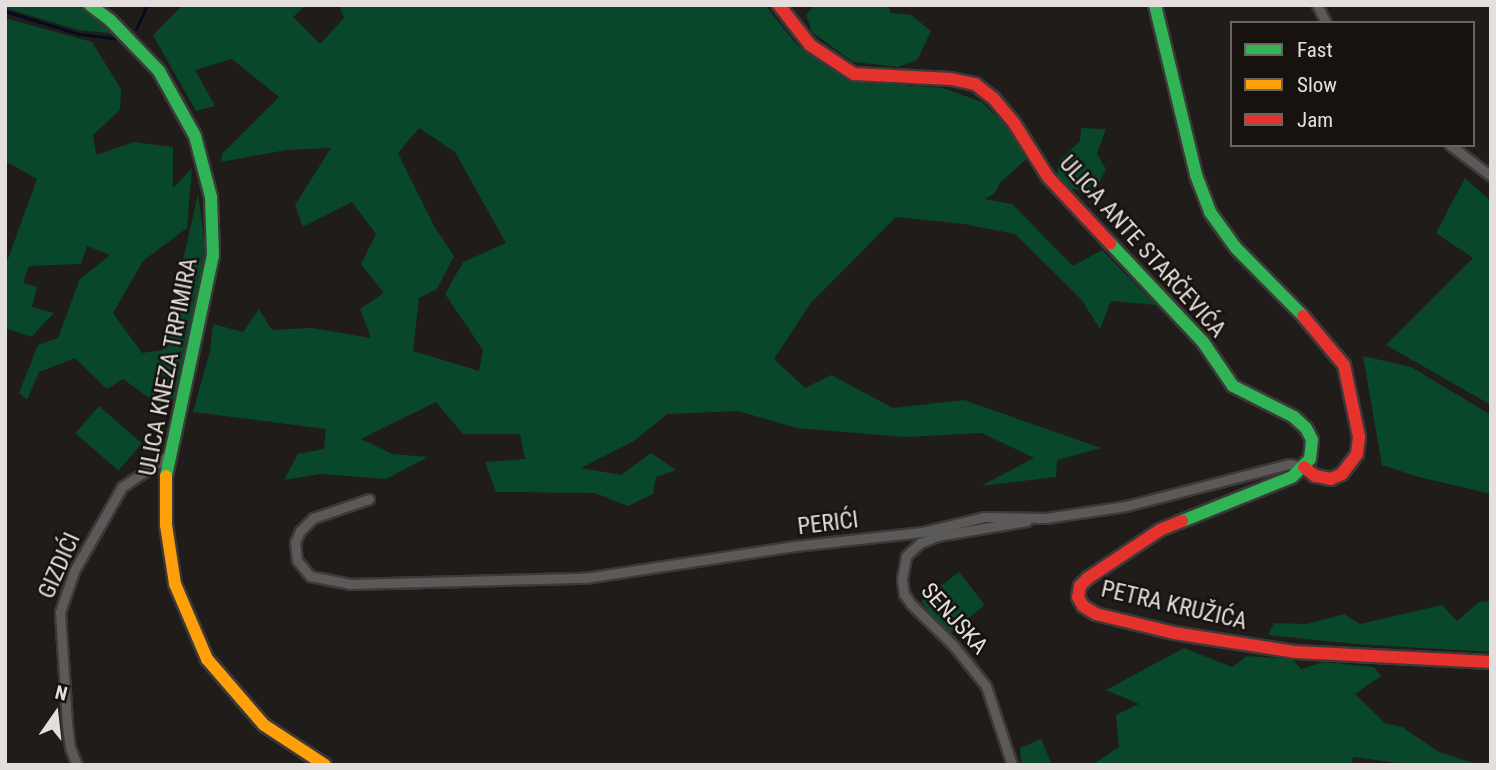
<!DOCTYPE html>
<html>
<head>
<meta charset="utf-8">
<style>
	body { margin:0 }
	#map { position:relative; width:1496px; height:770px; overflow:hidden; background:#1f1c1a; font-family:"Roboto Condensed",sans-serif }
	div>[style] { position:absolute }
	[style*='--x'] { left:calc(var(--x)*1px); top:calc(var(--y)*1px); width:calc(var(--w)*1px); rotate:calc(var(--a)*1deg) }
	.green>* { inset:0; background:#09472a; transform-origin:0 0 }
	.stream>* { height:2.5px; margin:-1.25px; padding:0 1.25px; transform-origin:1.25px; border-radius:1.25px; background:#030d1f }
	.roads { filter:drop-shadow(2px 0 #3c3938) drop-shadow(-2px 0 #3c3938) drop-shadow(0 2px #3c3938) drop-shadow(0 -2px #3c3938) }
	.street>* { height:9px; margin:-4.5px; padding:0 4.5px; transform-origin:4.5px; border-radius:4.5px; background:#5c5a59 }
	.fast>* { height:12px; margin:-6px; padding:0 6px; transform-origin:6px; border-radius:6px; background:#30b455 }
	.slow>* { height:12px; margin:-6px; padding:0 6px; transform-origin:6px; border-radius:6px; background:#ff9f0a }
	.jam>* { height:12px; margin:-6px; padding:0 6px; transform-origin:6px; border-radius:6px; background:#e5322d }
	span { translate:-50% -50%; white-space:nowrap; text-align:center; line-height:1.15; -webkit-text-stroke:5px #18120f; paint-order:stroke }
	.street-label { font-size:23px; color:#e4dfdd }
	.frame { position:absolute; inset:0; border:7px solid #e4dfdd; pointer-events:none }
	.legend { position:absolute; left:1230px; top:21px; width:245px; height:126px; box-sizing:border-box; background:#18120f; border:2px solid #6a6461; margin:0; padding:9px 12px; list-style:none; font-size:21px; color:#e4dfdd }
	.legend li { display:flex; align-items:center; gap:14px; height:35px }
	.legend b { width:35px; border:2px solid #6a6461 }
	.north { position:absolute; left:21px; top:679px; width:70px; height:70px; -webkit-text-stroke:5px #18120f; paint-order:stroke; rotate:14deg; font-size:19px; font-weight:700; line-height:28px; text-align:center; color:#e4dfdd }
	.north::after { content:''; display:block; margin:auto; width:24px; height:32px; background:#e4dfdd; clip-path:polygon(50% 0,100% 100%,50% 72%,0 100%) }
</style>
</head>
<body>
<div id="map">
	<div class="green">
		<div style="clip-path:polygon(5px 5px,78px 5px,117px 34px,78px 30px,5px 8px)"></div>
		<div style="clip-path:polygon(evenodd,183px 5px,306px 5px,293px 17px,320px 44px,344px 18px,339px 5px,765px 5px,798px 46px,848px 81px,943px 88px,982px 102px,1013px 133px,1026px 159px,1000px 183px,994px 194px,984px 199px,1012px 204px,1073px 266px,1102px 250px,1156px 305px,1111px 301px,1100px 329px,1081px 299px,1015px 234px,964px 224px,896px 217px,810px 304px,774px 359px,805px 388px,831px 375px,893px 408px,964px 400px,1101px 448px,1057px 460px,1056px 477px,981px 486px,1034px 458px,982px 433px,906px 437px,797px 428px,738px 411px,667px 414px,634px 441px,581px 468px,621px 475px,651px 453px,676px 470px,656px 477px,653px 494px,628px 506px,595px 493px,496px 492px,485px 462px,525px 459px,520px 434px,463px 434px,436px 402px,361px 439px,392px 454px,428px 457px,386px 479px,320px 474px,284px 480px,298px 454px,324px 449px,326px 429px,193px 412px,210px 351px,213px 324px,243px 332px,259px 309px,272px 330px,311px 328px,371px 338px,360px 309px,384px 293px,361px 264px,376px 234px,352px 202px,303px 227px,295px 205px,331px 148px,286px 150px,221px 162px,222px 154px,279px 97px,232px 59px,195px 70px,215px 106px,196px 111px,153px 35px,183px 5px,419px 128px,455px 152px,506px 243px,463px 262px,445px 294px,483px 350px,479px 371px,413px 351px,419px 298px,437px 289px,454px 256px,434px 226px,398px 153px,419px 128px)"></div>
		<div style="clip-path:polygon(815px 5px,887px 5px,891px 13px,911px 15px,931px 31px,917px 60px,898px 67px,853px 62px,812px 32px,806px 15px)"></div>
		<div style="clip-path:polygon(5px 18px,92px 42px,121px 89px,120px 110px,93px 135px,96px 155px,134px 142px,173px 147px,173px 188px,192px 168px,187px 228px,143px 261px,113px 313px,142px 353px,163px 350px,198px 194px,206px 251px,177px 393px,166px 410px,123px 379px,107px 389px,75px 358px,39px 372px,27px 400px,19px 393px,38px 345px,58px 338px,80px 279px,110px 255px,87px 246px,81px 264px,29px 266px,23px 283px,37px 287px,32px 307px,54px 313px,31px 337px,5px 328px,5px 267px,37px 179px,5px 161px)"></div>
		<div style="clip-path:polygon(1081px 128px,1106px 129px,1097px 154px,1106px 169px,1097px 187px,1087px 192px,1068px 188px,1057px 176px,1059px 161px,1080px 141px)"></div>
		<div style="clip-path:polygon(1465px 178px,1491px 201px,1491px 405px,1386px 345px,1473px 258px,1436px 233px)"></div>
		<div style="clip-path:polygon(1363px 356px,1411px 367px,1491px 415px,1491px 494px,1419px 477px,1382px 465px)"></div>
		<div style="left:99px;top:406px;width:57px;height:36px;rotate:41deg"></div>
		<div style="left:959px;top:572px;width:42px;height:48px;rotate:52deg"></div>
		<div style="clip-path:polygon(1491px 601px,1491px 652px,1355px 644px,1268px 635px,1274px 623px,1307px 624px,1344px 614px,1360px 624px,1442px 605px,1457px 621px,1479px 602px)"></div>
		<div style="clip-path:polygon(1184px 648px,1232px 667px,1247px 656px,1292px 659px,1301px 669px,1324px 662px,1374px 667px,1381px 676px,1355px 694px,1385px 723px,1402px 727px,1439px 752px,1479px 765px,1398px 763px,1353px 757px,1351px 765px,1092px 765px,1119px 747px,1116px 715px,1139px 704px,1106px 690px)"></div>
		<div style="clip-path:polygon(1041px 739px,1052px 765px,1021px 765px,1020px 748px)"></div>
	</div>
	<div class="stream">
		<div style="--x:5;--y:11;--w:77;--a:17.3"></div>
		<div style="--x:79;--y:34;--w:42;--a:6.8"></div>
		<div style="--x:136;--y:29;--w:26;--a:-65"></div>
	</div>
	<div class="roads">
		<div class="street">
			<div style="--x:1317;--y:5;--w:20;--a:63"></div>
			<div style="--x:1450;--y:145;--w:51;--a:37.1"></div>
			<div style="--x:369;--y:499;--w:59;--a:161.3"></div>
			<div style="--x:313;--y:518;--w:18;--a:135"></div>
			<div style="--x:300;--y:531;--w:12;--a:114"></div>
			<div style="--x:295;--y:542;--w:18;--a:84"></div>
			<div style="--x:297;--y:560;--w:21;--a:51"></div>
			<div style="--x:310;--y:576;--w:41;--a:11.3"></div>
			<div style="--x:350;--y:584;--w:235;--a:-1.5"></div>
			<div style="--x:585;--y:578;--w:212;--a:-8.7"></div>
			<div style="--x:795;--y:546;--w:128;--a:-6.3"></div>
			<div style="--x:922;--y:532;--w:64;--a:-13.6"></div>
			<div style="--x:984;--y:517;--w:62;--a:0.9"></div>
			<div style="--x:1046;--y:518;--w:81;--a:-8.5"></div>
			<div style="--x:1126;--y:506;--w:168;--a:-14.4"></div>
			<div style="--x:1289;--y:464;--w:15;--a:11"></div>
			<div style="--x:77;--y:765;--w:18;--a:-112"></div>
			<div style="--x:70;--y:748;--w:25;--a:-97"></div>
			<div style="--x:67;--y:723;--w:111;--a:-93.6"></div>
			<div style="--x:60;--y:612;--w:43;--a:-71.1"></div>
			<div style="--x:74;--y:571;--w:97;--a:-60.3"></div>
			<div style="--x:122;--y:487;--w:57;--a:-34.2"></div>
			<div style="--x:1012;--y:765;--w:83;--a:-108.2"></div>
			<div style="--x:986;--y:686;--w:51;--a:-128.7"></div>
			<div style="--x:954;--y:646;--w:60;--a:-135.7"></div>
			<div style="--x:911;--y:604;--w:12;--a:-125"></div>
			<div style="--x:904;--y:594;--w:15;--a:-98"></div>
			<div style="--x:902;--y:579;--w:23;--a:-80"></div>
			<div style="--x:906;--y:556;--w:19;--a:-43"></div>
			<div style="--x:920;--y:543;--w:18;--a:-22"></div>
			<div style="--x:937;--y:536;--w:91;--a:-9.5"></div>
		</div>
		<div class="fast">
			<div style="--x:90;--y:5;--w:25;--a:37"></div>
			<div style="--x:110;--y:20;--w:71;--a:46.1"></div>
			<div style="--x:159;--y:71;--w:74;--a:61"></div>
			<div style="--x:195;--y:136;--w:63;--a:75.3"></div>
			<div style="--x:211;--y:197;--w:58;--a:88"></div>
			<div style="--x:213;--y:255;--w:226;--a:102"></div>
			<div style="--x:1155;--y:5;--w:175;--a:76.4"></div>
			<div style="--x:1196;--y:175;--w:40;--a:69"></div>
			<div style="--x:1210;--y:212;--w:44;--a:54.2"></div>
			<div style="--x:1236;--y:248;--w:95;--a:45.4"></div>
			<div style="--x:1110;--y:243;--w:136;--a:46.8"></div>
			<div style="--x:1203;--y:342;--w:53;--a:55.7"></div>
			<div style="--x:1233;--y:386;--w:68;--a:26.9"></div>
			<div style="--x:1294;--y:417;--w:16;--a:43"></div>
			<div style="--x:1306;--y:428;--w:13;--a:63"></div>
			<div style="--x:1312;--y:440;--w:19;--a:96"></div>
			<div style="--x:1310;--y:459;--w:25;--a:135"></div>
			<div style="--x:1292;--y:477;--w:118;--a:158.2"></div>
		</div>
		<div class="slow">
			<div style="--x:166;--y:476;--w:49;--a:90"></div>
			<div style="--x:166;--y:525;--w:60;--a:81.3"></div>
			<div style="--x:175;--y:584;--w:82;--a:66.9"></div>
			<div style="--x:207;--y:659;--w:87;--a:49.2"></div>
			<div style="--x:264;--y:725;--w:73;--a:33.3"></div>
		</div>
		<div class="jam">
			<div style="--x:779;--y:5;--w:51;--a:52.2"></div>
			<div style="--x:810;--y:45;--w:53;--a:33.4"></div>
			<div style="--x:854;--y:74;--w:97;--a:3"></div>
			<div style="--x:951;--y:79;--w:25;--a:12"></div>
			<div style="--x:975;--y:84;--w:24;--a:38"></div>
			<div style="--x:994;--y:99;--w:31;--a:50"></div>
			<div style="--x:1014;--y:123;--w:64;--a:57.8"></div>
			<div style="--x:1048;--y:177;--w:91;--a:46.8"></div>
			<div style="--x:1303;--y:316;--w:64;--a:50.1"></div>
			<div style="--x:1344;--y:365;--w:74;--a:78.2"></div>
			<div style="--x:1359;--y:437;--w:17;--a:97"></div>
			<div style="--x:1357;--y:454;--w:25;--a:127"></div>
			<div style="--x:1342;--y:474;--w:12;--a:156"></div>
			<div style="--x:1331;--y:479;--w:16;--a:-169"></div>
			<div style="--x:1315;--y:476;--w:14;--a:-141"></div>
			<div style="--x:1182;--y:521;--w:24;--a:158"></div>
			<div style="--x:1160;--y:530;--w:87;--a:146.3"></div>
			<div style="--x:1088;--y:578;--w:11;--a:135"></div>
			<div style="--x:1080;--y:586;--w:11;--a:100"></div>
			<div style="--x:1078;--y:597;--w:10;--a:61"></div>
			<div style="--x:1083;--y:606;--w:15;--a:32"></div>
			<div style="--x:1096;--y:614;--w:80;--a:13.7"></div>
			<div style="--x:1174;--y:633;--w:122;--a:8.9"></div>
			<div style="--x:1295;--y:652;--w:196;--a:2.9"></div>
		</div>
	</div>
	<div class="street-label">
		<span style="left:1142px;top:247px;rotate:48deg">ULICA ANTE STARČEVIĆA</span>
		<span style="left:169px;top:367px;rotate:-79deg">ULICA KNEZA TRPIMIRA</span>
		<span style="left:828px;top:524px;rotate:-7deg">PERIĆI</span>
		<span style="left:60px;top:566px;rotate:-66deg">GIZDIĆI</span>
		<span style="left:1174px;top:606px;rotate:13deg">PETRA KRUŽIĆA</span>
		<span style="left:954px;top:619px;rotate:48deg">SENJSKA</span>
	</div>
	<div class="frame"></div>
	<ul class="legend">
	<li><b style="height:9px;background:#30b455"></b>Fast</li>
	<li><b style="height:9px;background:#ff9f0a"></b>Slow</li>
	<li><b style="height:9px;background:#e5322d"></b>Jam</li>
	</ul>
	<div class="north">N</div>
</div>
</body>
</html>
